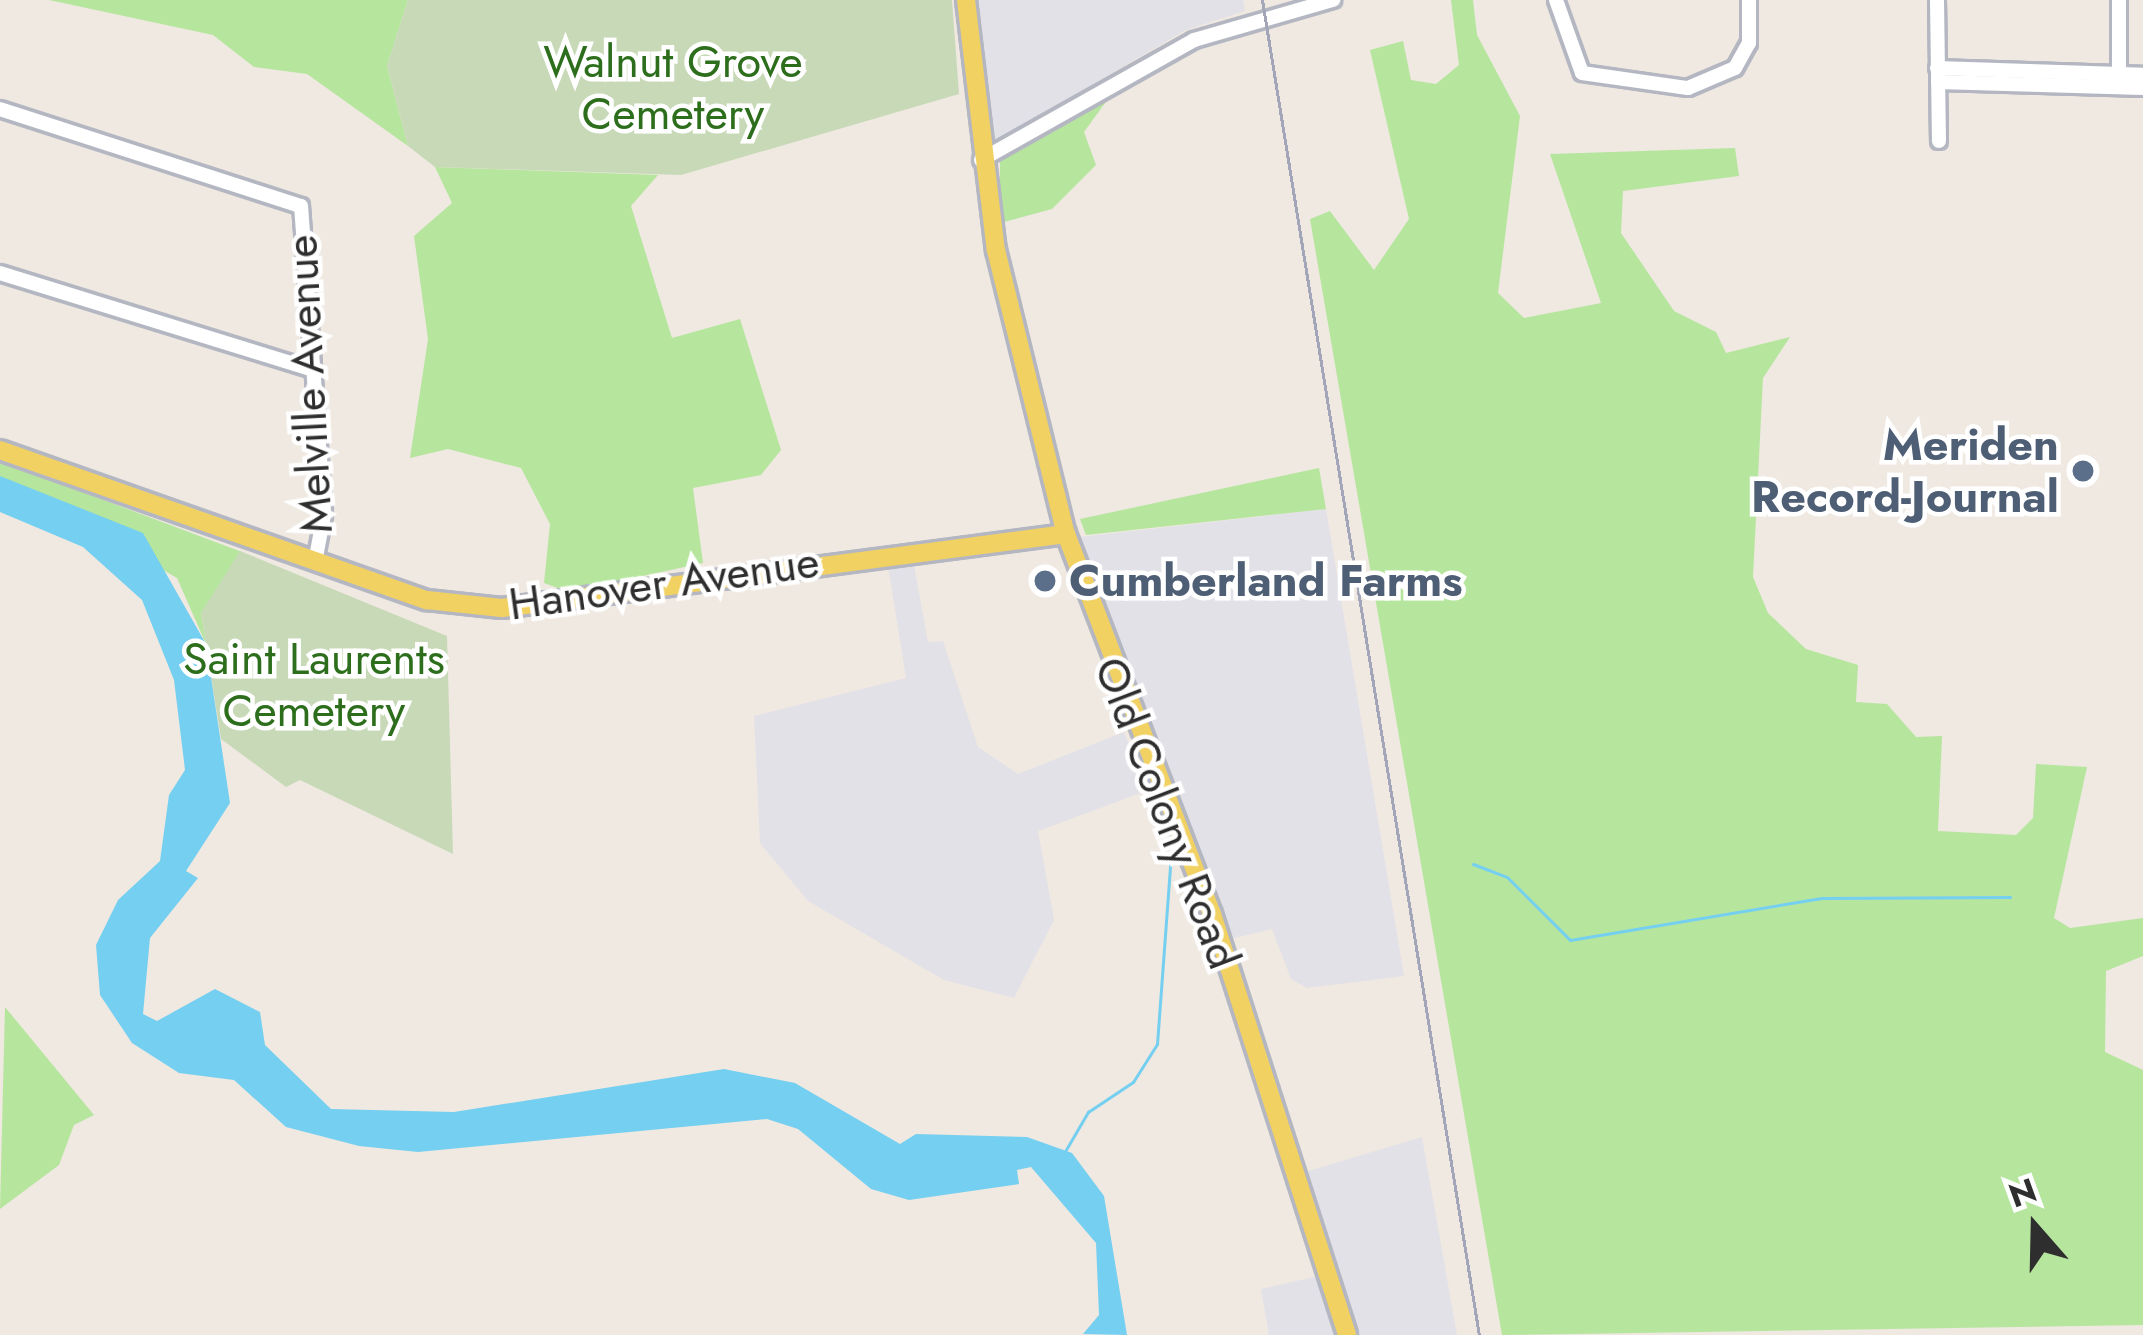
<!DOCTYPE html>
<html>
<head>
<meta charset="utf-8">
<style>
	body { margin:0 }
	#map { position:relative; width:2143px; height:1335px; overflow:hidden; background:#efe9e1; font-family:Jost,sans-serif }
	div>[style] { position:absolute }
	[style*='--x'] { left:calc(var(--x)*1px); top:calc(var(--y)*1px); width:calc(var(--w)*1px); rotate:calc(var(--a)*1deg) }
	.industrial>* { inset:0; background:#e3e1e8 }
	.green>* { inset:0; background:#b6e59e }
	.cemetery>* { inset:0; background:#c8d9b8 }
	.water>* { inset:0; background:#75cff0 }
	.stream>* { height:3px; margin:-1.5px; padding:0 1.5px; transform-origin:1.5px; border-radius:1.5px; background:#75cff0 }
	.roads { filter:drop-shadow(3px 0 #b4b7c1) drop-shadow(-3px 0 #b4b7c1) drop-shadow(0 3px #b4b7c1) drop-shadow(0 -3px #b4b7c1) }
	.minor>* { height:14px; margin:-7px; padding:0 7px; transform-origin:7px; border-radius:7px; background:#fff }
	.major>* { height:18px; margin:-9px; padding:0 9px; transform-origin:9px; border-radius:9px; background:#f2d163 }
	.rail>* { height:3px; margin:-1.5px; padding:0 1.5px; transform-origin:1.5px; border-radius:1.5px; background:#a3a6b8 }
	.dots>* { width:33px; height:33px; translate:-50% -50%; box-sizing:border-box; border:6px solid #fff; border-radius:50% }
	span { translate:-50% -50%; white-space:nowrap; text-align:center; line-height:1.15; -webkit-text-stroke:9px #fff; paint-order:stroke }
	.park-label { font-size:45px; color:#2c6e1b }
	.street-label { font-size:45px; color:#2e2e2e }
	.service-label { font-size:45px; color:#4e5e75; font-weight:700 }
	.right { translate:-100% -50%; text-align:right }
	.left { translate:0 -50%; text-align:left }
	.north { position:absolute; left:1975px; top:1167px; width:120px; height:120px; -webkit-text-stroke:9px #fff; paint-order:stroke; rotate:340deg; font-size:33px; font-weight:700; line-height:48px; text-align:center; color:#2e2e2e }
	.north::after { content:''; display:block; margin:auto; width:42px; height:54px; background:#2e2e2e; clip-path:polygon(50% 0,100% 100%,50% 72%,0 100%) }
</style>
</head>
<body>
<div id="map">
	<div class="industrial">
		<div style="clip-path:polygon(976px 0,1243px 0,1245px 11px,1186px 30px,994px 142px)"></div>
		<div style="clip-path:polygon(1326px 509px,1404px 976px,1307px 988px,1291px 979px,1272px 929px,1230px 939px,1080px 537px)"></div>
		<div style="clip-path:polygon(913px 560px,928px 642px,943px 641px,978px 747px,1018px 774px,1124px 732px,1149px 790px,1038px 831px,1054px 920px,1014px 998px,944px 980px,808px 901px,760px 843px,754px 716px,906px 678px,888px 566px)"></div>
		<div style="clip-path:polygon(1422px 1137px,1457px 1335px,1269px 1335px,1261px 1289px,1318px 1276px,1333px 1250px,1302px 1173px)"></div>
	</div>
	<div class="green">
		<div style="clip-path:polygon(49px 0,408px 0,387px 66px,408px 146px,307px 74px,254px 67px,213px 35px)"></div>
		<div style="clip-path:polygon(1451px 0,1473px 0,1477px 35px,1520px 116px,1498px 293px,1524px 318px,1601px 303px,1550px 154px,1735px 148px,1739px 176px,1623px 191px,1621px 233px,1674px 311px,1716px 332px,1726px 353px,1790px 337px,1763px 378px,1753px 577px,1768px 613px,1806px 649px,1858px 665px,1856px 702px,1887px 704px,1916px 737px,1942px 736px,1938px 831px,2016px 835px,2033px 818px,2036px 764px,2087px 767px,2054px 918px,2070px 928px,2143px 918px,2143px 956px,2106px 971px,2105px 1052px,2143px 1070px,2143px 1325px,1502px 1335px,1310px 219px,1330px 211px,1374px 270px,1409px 219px,1370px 50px,1403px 41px,1411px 80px,1436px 84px,1459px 65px)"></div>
		<div style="clip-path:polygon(1108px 99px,1084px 132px,1096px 165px,1052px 209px,1000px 223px,1000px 161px)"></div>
		<div style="clip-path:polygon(435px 167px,658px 175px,631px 206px,672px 338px,740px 319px,781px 450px,761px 475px,693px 488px,703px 563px,569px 592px,544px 583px,550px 524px,521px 468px,448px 449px,410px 458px,428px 339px,414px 236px,452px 203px)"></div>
		<div style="clip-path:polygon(0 461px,242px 552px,201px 613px,206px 644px,177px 578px,0 476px)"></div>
		<div style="clip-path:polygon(1319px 468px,1326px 509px,1086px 535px,1080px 519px)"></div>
		<div style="clip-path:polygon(5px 1007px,94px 1115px,74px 1125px,59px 1165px,0 1209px)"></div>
	</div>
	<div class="cemetery">
		<div style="clip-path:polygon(408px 0,952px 0,959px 94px,681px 175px,435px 167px,408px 146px,387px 66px)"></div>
		<div style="clip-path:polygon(240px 551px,447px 636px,453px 854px,300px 780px,286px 787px,221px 739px,201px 613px)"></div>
	</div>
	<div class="water">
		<div style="clip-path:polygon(0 476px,143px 533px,206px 644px,230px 803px,186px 871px,198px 878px,150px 938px,143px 1014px,157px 1021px,215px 989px,260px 1012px,265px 1045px,331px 1109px,454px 1112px,724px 1069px,795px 1083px,900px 1144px,916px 1134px,1027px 1137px,1072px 1153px,1104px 1196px,1127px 1335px,1083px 1334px,1099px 1315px,1096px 1243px,1031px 1167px,1017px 1170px,1019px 1184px,909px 1200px,871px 1189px,798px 1129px,767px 1119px,418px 1152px,359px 1146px,286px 1127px,234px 1080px,179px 1073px,132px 1043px,100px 995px,96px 945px,118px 900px,160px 861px,169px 795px,185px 770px,174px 680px,142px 600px,83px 547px,0 512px)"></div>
	</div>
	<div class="stream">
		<div style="--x:1473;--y:864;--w:36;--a:21"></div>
		<div style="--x:1507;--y:877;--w:89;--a:45"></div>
		<div style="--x:1570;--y:940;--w:255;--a:-9.5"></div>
		<div style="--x:1822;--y:898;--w:188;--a:-0.3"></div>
		<div style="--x:1064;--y:1153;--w:48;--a:-59.7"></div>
		<div style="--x:1088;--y:1112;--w:54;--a:-33.7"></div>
		<div style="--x:1133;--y:1082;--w:45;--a:-57.7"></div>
		<div style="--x:1157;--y:1044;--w:193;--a:-85.8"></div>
	</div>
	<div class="roads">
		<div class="minor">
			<div style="--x:1556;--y:0;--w:77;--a:70.4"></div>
			<div style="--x:1582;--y:73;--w:107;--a:8.1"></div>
			<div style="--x:1688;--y:88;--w:51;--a:-23.1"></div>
			<div style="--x:1735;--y:68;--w:29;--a:-61"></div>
			<div style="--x:1749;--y:43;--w:43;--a:-90"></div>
			<div style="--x:1937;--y:0;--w:141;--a:89.2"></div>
			<div style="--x:2119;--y:0;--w:79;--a:90"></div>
			<div style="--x:1937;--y:68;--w:206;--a:1.9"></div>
			<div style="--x:1938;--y:82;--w:205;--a:1.7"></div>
			<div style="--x:0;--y:109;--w:316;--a:17.9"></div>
			<div style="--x:301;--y:206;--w:310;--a:85.7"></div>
			<div style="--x:324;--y:515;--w:48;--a:100.8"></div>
			<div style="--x:981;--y:160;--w:244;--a:-29.4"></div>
			<div style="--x:1194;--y:40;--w:145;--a:-16.1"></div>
			<div style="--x:0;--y:273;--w:325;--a:17.2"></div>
		</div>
		<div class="major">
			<div style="--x:966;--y:0;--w:252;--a:83.2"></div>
			<div style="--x:996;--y:250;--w:292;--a:76.2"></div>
			<div style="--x:1066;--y:534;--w:407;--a:69"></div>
			<div style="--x:1212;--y:914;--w:442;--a:72.2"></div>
			<div style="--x:0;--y:450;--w:453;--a:19.4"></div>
			<div style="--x:427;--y:600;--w:75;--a:6.1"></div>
			<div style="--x:502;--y:608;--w:569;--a:-7.47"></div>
		</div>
	</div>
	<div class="rail">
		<div style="--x:1262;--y:0;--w:1353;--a:80.77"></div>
	</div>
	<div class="dots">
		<div style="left:2083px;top:471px;background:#5c6f8a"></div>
		<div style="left:1045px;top:581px;background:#5c6f8a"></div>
	</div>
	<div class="park-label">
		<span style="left:673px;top:88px">Walnut Grove<br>Cemetery</span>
		<span style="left:314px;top:685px">Saint Laurents<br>Cemetery</span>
	</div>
	<div class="street-label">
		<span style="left:309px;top:384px;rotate:-93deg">Melville Avenue</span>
		<span style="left:664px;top:583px;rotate:-8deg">Hanover Avenue</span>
		<span style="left:1167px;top:813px;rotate:69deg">Old Colony Road</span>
	</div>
	<div class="service-label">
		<span class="right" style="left:2059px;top:471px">Meriden<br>Record-Journal</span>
		<span class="left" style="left:1069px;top:581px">Cumberland Farms</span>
	</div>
	<div class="north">N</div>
</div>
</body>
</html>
